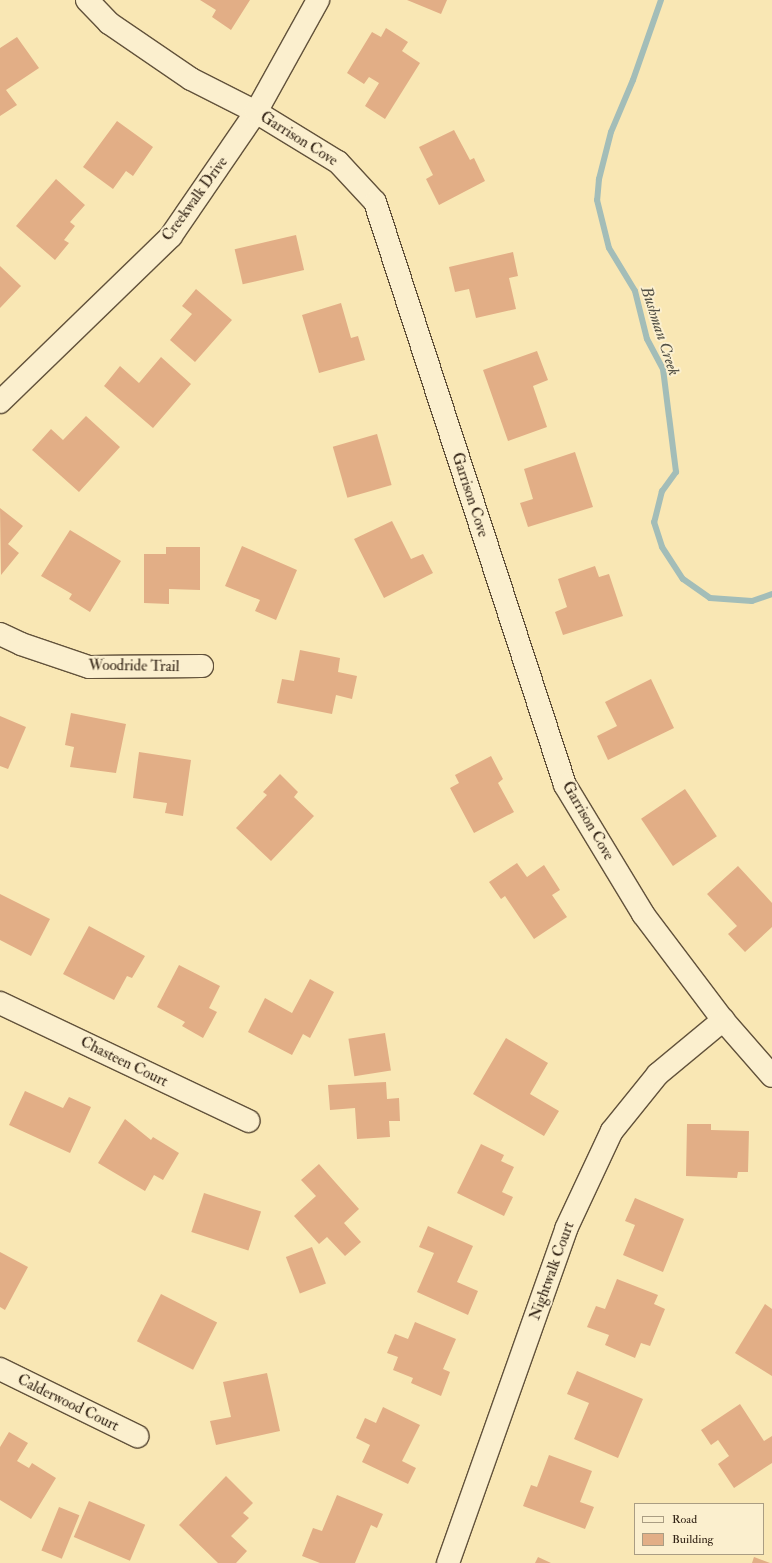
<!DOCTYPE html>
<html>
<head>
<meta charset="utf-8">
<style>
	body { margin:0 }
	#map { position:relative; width:772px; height:1563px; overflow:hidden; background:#f9e7b4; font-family:"IM FELL Double Pica",serif }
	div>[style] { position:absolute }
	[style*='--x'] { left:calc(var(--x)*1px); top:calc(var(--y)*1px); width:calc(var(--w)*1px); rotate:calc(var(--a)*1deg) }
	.stream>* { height:6px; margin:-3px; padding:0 3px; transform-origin:3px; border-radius:3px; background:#a3bdb8 }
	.building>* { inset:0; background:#e2ae86; transform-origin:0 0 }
	.roads { filter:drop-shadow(1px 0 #62523b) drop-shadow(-1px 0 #62523b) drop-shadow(0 1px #62523b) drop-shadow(0 -1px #62523b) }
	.minor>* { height:22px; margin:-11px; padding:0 11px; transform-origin:11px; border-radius:11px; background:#fbefce }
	span { translate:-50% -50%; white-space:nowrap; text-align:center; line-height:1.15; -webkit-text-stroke:4px #fbefce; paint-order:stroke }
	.street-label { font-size:15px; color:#302113 }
	.water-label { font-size:16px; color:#525045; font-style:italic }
	.legend { position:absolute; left:634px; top:1503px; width:130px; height:52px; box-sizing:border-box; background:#fbefce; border:1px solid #aa9d83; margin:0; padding:5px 7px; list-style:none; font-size:12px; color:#302113 }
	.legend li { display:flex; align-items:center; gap:8px; height:20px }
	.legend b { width:20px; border:1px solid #aa9d83 }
</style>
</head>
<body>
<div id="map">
	<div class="stream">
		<div style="--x:661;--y:0;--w:85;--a:109.3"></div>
		<div style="--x:633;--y:80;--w:56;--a:112.9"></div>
		<div style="--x:611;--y:132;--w:49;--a:104.3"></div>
		<div style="--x:599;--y:179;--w:21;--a:95"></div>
		<div style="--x:597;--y:200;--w:49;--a:76"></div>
		<div style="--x:609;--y:248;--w:50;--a:58.8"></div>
		<div style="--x:635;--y:291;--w:49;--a:76"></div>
		<div style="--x:647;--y:339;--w:34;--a:62"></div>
		<div style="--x:663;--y:369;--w:104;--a:82.8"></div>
		<div style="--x:676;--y:472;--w:24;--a:126"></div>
		<div style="--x:662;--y:491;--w:32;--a:104"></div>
		<div style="--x:654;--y:522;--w:26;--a:72"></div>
		<div style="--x:662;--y:547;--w:38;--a:57"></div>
		<div style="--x:683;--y:579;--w:33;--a:35"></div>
		<div style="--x:710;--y:598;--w:42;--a:4.1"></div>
		<div style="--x:752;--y:601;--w:21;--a:-19"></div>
	</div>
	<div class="building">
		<div style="clip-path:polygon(200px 0,250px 0,231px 30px,212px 17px,216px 10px)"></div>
		<div style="clip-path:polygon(407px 0,447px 0,441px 14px)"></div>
		<div style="clip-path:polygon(386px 28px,408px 42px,402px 51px,420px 63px,385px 119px,365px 106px,379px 83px,369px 77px,364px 84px,347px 73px,372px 32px,381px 37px)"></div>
		<div style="clip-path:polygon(17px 37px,39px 68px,6px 90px,17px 105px,0 116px,0 48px)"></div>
		<div style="clip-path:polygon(117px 121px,153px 147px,133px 176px,126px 171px,113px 189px,83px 167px)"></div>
		<div style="clip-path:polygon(454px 130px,470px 160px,474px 158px,485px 181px,439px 205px,426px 179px,433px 175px,419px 147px)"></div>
		<div style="clip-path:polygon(56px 179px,85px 205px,70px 222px,75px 226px,64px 240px,69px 243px,55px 260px,16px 226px)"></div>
		<div style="left:296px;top:235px;width:36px;height:63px;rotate:77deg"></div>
		<div style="clip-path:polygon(513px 252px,518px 276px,509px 278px,516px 309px,476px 318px,469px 289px,455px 292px,449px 267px)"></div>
		<div style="clip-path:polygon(0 266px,21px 286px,0 308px)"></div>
		<div style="clip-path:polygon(196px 289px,232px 320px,195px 362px,170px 340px,192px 314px,182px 306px)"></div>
		<div style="clip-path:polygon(341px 303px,351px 338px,358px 336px,365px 360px,319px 373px,302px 315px)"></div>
		<div style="clip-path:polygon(537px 351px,548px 380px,533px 386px,547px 427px,508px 441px,483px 370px)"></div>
		<div style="clip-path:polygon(161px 357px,191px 384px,153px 428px,104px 386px,120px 366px,139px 383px)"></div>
		<div style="clip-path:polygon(86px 416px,120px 447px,79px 492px,32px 450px,51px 429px,63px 440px)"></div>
		<div style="left:377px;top:434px;width:53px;height:46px;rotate:74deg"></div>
		<div style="clip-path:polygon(575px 452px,593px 507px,528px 527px,520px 503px,533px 499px,524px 469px)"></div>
		<div style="clip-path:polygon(0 508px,23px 526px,8px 544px,19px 553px,1px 575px)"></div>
		<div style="clip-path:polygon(392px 521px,411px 559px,423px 554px,433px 573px,384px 598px,354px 539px)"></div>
		<div style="clip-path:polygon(70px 530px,121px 561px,90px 612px,69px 599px,72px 594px,41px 576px)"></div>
		<div style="clip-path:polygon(242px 546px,297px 570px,276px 620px,255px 611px,260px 600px,225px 586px)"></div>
		<div style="clip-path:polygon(166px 547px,200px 547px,200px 590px,169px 589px,169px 604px,144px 603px,144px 554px,166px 554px)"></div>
		<div style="clip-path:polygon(595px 566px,599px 577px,609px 574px,623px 616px,563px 635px,555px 612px,567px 607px,558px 579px)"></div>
		<div style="clip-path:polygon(300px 650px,340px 658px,338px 672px,357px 676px,352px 699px,336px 695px,332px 714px,277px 703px,282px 679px,294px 681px)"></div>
		<div style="clip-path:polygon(651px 679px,674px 728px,608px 760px,597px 736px,617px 726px,605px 702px)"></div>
		<div style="clip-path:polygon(71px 713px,126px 724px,116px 773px,70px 767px,74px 747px,65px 745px)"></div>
		<div style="clip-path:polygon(0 716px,26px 727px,8px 769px,0 766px)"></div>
		<div style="clip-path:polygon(139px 752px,191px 760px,183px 816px,165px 813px,167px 803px,133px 798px)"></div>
		<div style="clip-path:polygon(491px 756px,503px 779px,498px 783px,514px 812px,474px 833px,450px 788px,459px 783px,455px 775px)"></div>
		<div style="clip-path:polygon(280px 774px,298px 792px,294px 797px,314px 816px,271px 861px,236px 828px,267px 795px,263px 792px)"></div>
		<div style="left:685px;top:789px;width:57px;height:53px;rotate:56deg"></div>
		<div style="clip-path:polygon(517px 863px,527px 877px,544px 865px,560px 890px,552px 895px,567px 917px,534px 939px,505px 896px,501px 899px,489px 882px)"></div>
		<div style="clip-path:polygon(738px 866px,772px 903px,772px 927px,745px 952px,728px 934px,737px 926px,707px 894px)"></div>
		<div style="clip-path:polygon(0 894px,50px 919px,31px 956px,0 940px)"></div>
		<div style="clip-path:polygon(89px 926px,145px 956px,132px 978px,127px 976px,114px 1000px,63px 974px)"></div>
		<div style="clip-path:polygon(179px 965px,220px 986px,209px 1008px,217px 1012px,203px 1038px,182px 1026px,185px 1022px,157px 1007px)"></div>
		<div style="clip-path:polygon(310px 979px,334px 992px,310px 1038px,303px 1034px,292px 1055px,248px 1032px,265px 998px,292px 1013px)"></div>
		<div style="left:385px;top:1033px;width:38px;height:37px;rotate:81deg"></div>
		<div style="clip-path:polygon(506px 1038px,548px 1063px,530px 1094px,559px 1111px,544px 1136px,473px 1094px)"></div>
		<div style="clip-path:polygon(386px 1082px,387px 1099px,399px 1098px,400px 1121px,389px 1121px,390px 1137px,357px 1139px,355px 1108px,330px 1110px,328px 1085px)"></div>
		<div style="clip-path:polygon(25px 1091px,63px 1108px,69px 1097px,91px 1107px,70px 1153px,9px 1125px)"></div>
		<div style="clip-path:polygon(125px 1119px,151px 1140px,153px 1137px,179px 1153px,163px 1180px,154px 1175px,145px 1191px,98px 1163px)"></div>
		<div style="clip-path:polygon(687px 1124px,711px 1124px,711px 1130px,749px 1131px,748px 1172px,738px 1172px,737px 1178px,686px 1176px)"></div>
		<div style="clip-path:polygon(481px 1144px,504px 1155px,501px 1161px,514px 1167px,502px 1192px,513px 1197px,504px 1216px,457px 1193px)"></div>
		<div style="clip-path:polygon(319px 1164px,359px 1209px,344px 1223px,361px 1242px,345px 1256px,327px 1237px,319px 1244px,294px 1216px,316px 1196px,301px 1180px)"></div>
		<div style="left:204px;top:1193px;width:60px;height:41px;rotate:18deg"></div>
		<div style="clip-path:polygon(635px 1198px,684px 1219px,663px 1272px,623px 1255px,635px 1225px,625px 1221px)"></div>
		<div style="clip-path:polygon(428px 1226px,473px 1246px,457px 1282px,478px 1291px,468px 1315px,417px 1292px,434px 1253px,419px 1247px)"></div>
		<div style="left:312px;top:1247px;width:39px;height:28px;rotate:69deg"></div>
		<div style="clip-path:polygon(0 1252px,28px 1267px,5px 1310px,0 1307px)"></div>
		<div style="clip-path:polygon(617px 1279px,658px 1295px,654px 1304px,665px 1309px,650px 1346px,641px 1343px,635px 1358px,605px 1345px,609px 1335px,587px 1327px,596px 1306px,605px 1309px)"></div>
		<div style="left:161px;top:1294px;width:63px;height:53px;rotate:27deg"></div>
		<div style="clip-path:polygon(765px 1304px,772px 1309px,772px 1376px,735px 1353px)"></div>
		<div style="clip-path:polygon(415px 1322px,456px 1339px,443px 1369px,450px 1372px,441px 1396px,411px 1383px,413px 1378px,393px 1370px,398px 1357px,387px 1353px,395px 1334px,408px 1339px)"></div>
		<div style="clip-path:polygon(577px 1371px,643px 1399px,618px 1458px,574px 1439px,589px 1403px,567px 1394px)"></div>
		<div style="clip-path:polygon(267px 1373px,280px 1431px,216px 1445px,210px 1421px,231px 1417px,223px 1382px)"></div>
		<div style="clip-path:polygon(740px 1404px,764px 1441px,772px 1436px,772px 1463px,734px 1488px,718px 1464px,729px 1456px,718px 1440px,711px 1445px,701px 1430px)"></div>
		<div style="clip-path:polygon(383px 1407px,420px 1425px,402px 1461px,416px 1468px,408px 1484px,362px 1462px,370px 1445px,356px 1438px,365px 1418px,376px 1423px)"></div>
		<div style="clip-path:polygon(9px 1432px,28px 1443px,17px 1461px,29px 1468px,32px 1463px,56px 1478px,31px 1519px,0 1500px,0 1447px)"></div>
		<div style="clip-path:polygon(549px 1455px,592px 1471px,580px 1502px,594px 1507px,585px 1529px,523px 1506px,531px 1485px,537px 1487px)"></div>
		<div style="clip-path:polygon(226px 1476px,253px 1503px,243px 1513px,249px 1518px,231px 1536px,247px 1551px,236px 1563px,218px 1563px,179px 1525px)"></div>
		<div style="clip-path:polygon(337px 1495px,383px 1514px,377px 1528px,371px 1525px,355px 1563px,320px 1563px,302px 1556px,313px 1528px,322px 1531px)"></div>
		<div style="left:89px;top:1501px;width:61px;height:39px;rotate:23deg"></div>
		<div style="left:59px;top:1507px;width:22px;height:47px;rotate:22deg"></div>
		<div style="clip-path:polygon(538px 1557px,551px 1563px,535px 1563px)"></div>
		<div style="clip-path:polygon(754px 1557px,770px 1563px,752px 1563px)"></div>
	</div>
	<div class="roads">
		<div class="minor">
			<div style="--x:87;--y:0;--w:32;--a:46"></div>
			<div style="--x:109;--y:23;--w:99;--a:34.3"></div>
			<div style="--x:191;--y:79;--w:73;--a:26.9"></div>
			<div style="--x:256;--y:112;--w:96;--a:31.4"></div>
			<div style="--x:338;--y:162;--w:54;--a:47.2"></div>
			<div style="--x:375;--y:202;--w:613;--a:71.95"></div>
			<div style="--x:565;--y:785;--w:151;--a:58.8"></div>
			<div style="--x:643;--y:914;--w:133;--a:53"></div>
			<div style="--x:723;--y:1020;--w:74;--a:48.8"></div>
			<div style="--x:0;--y:402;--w:238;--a:-44.1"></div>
			<div style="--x:171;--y:236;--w:150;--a:-55.6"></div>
			<div style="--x:256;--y:112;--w:128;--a:-61"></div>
			<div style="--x:0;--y:634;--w:23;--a:25"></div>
			<div style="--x:21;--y:644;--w:72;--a:18.7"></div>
			<div style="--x:89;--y:667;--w:113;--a:-0.5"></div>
			<div style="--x:0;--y:1003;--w:275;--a:25.4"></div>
			<div style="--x:0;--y:1369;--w:153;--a:26.1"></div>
			<div style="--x:448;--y:1563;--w:354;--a:-70.5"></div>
			<div style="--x:566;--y:1229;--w:108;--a:-64.9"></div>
			<div style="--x:612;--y:1131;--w:73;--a:-51.1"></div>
			<div style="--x:658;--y:1074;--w:85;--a:-39.7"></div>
		</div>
	</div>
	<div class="street-label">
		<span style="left:299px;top:139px;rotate:32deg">Garrison Cove</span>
		<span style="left:195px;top:199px;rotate:-54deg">Creekwalk Drive</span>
		<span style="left:470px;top:495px;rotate:72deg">Garrison Cove</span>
		<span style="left:134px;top:666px;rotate:1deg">Woodride Trail</span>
		<span style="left:588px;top:821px;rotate:60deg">Garrison Cove</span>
		<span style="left:124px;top:1062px;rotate:26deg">Chasteen Court</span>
		<span style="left:552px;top:1271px;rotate:-70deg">Nightwalk Court</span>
		<span style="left:68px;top:1403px;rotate:26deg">Calderwood Court</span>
	</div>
	<div class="water-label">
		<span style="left:660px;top:331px;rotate:72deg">Bushman Creek</span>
	</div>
	<ul class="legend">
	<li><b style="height:5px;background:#fbefce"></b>Road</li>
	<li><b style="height:11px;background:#e2ae86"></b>Building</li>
	</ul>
</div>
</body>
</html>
